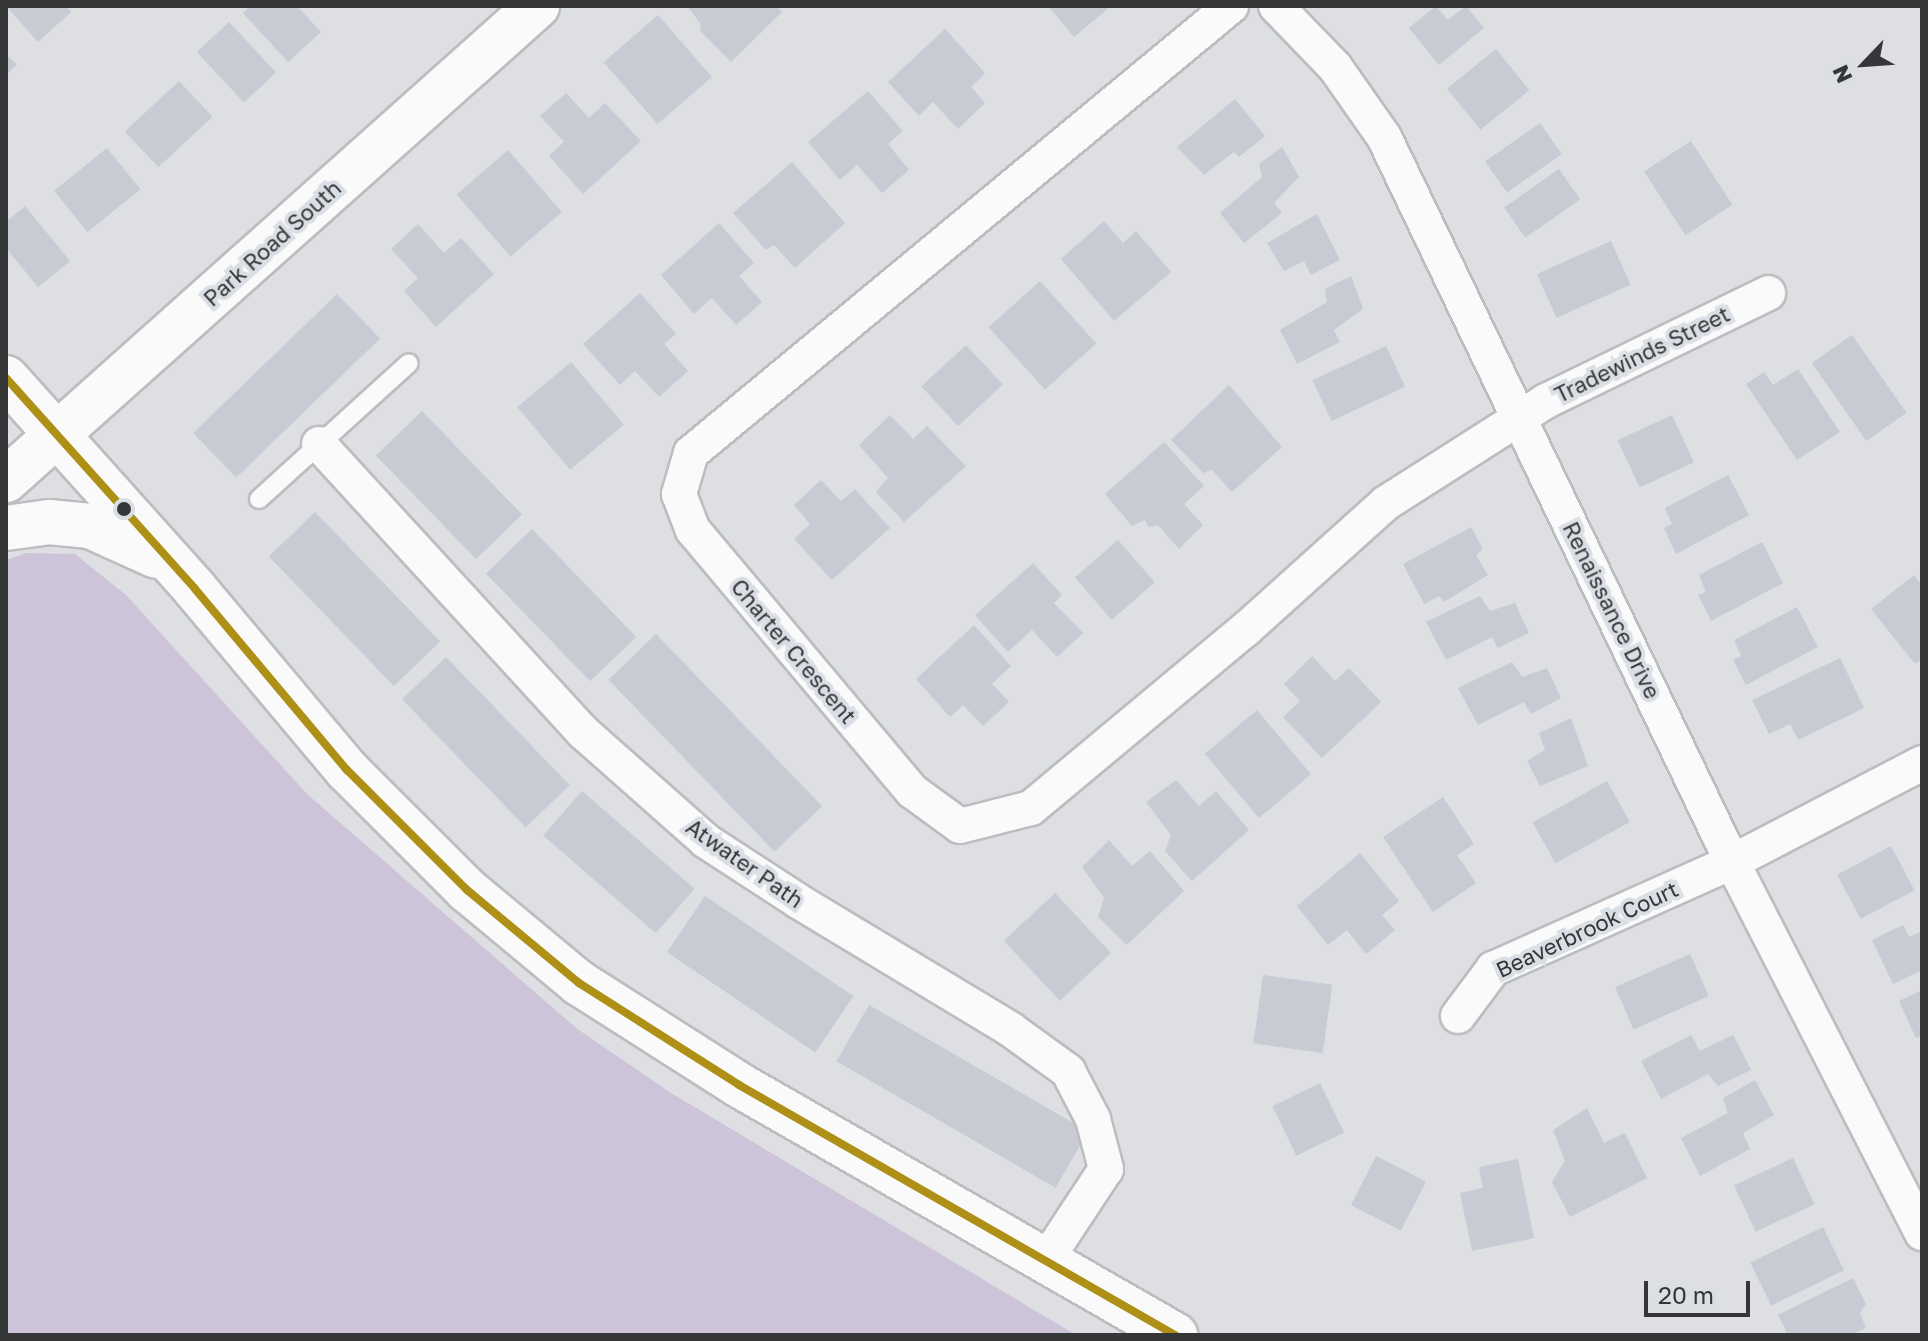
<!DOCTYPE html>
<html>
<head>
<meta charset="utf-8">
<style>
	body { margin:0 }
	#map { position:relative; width:1928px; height:1341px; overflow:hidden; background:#dddfe2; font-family:"Golos Text",sans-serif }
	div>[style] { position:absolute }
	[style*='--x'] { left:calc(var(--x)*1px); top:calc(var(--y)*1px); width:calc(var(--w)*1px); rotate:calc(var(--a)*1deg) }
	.green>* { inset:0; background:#cec4d9 }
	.building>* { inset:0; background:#c8cad4; transform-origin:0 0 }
	.roads { filter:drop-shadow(2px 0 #bbbdbf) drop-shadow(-2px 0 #bbbdbf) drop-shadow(0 2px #bbbdbf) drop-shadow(0 -2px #bbbdbf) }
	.lane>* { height:18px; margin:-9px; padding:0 9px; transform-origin:9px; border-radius:9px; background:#fafafb }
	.street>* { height:34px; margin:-17px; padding:0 17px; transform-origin:17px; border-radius:17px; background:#fafafb }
	.secondary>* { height:44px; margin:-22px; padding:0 22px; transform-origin:22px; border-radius:22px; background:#fafafb }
	.bus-1>* { height:8px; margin:-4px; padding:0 4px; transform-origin:4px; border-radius:4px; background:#ae9016 }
	.dots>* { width:22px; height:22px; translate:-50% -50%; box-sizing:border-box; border:4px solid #dadfe5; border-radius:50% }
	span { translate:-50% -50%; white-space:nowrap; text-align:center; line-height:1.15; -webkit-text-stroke:8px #dadfe5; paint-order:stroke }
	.street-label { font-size:22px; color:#343638 }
	.frame { position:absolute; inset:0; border:8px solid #343638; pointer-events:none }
	.north { position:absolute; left:1824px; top:24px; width:80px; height:80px; -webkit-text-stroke:6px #dadfe5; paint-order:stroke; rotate:245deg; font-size:22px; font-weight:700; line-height:32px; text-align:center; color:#343638 }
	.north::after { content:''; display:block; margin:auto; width:28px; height:36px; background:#343638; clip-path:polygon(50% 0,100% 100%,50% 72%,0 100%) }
	.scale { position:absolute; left:1644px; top:1281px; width:106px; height:36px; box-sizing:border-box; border:4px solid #343638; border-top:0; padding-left:10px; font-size:24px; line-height:28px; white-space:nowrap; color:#343638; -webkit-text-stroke:6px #dadfe5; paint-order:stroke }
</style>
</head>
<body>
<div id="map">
	<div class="green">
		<div style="clip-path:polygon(26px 553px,75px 554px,126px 595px,307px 794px,576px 1028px,671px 1093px,1076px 1335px,6px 1335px,6px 560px)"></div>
	</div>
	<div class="building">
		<div style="clip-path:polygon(6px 6px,66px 6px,71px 12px,38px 42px)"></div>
		<div style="clip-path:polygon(250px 6px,297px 6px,321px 32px,288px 62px,243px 13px)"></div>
		<div style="clip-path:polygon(687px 6px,777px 6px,782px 12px,731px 62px,701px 32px,700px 23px)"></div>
		<div style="clip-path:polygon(1048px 6px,1111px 6px,1074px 37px)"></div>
		<div style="clip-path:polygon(1436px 6px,1448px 20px,1466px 6px,1484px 28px,1439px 65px,1409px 28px)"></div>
		<div style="left:658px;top:15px;width:82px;height:72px;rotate:49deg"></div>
		<div style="left:229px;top:22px;width:69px;height:44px;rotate:47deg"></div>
		<div style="clip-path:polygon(945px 29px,985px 73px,971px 87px,985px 103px,958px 129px,933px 102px,919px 116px,888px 82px)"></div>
		<div style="left:1496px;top:49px;width:53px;height:63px;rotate:51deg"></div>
		<div style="clip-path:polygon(6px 54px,17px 65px,6px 75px)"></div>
		<div style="left:179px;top:81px;width:49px;height:74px;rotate:47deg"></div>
		<div style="clip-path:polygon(868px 91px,903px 131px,888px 144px,909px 170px,882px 193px,857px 165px,840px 180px,808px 142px)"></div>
		<div style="clip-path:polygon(566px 93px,589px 118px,605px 103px,641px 141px,583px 194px,549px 156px,564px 142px,540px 116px)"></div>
		<div style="clip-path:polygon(1235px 99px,1265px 136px,1239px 157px,1234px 152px,1204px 175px,1177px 147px)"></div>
		<div style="left:1540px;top:123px;width:38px;height:67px;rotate:55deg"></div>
		<div style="left:1691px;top:141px;width:76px;height:56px;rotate:57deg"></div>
		<div style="clip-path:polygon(1282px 147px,1299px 177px,1274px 203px,1282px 213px,1244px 243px,1220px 213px,1262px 177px,1259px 164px)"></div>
		<div style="left:107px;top:148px;width:53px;height:68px;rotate:51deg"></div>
		<div style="left:508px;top:150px;width:82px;height:68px;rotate:49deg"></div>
		<div style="clip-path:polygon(792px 162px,845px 223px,795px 268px,774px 245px,766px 250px,733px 213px)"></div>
		<div style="left:1559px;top:169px;width:37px;height:67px;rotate:55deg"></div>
		<div style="clip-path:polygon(25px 206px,70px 261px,38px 287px,6px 248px,6px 222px)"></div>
		<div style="clip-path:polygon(1317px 214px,1340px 260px,1311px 275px,1304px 261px,1284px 271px,1267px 243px)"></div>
		<div style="clip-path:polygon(1104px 221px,1123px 243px,1136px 231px,1171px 272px,1114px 321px,1061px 259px)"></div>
		<div style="clip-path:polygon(719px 223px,754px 263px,739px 276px,762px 302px,736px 325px,712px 298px,694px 314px,661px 275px)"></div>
		<div style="clip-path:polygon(418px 224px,444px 253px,461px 238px,494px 274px,436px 327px,404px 291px,418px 278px,391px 249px)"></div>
		<div style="left:1611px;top:241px;width:48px;height:81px;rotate:66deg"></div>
		<div style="clip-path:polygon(1351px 276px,1363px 309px,1334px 330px,1340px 342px,1297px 364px,1280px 330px,1327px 302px,1325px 289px)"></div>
		<div style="left:1040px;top:281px;width:84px;height:69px;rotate:48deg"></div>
		<div style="clip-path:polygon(640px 293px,676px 334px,664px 344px,688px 371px,659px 397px,635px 371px,620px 385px,583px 344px)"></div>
		<div style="left:337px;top:294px;width:62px;height:200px;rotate:46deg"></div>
		<div style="left:1852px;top:335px;width:95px;height:49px;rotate:55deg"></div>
		<div style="left:966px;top:345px;width:54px;height:61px;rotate:47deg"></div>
		<div style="left:1386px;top:346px;width:45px;height:81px;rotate:65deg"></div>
		<div style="left:571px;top:362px;width:82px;height:70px;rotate:50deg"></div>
		<div style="clip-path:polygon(1798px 369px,1840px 432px,1797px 460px,1746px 384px,1764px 372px,1773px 385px)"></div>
		<div style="clip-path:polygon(1229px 385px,1282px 447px,1232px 492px,1212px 470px,1203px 473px,1171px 440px)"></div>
		<div style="left:422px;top:411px;width:144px;height:64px;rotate:46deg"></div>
		<div style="clip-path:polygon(890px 415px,913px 439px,927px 426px,966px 466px,904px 522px,876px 492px,888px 478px,859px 445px)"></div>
		<div style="left:1672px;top:415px;width:52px;height:60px;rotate:65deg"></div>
		<div style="clip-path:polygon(1164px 442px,1204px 486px,1184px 504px,1203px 525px,1179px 549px,1158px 525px,1149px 527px,1145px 520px,1132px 526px,1105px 494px)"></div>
		<div style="clip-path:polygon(1728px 475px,1749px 515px,1676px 554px,1664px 528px,1672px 524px,1665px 508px)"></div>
		<div style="clip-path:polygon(821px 480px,841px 501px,855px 489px,890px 528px,832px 580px,794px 539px,810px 524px,794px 505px)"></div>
		<div style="left:315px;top:512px;width:180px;height:64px;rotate:46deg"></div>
		<div style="clip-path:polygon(1471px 527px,1483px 549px,1476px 555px,1488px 575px,1444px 602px,1439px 596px,1424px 604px,1403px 564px)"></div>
		<div style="left:532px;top:529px;width:150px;height:64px;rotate:46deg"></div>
		<div style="left:1118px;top:540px;width:56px;height:57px;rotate:49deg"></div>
		<div style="clip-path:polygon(1762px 542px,1783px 583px,1711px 621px,1698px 595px,1706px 592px,1699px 575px)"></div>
		<div style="clip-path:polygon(1033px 563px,1062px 595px,1054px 603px,1083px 633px,1057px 657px,1032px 630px,1008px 652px,975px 615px)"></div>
		<div style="clip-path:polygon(1914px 575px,1922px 585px,1922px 659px,1915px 664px,1871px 609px)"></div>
		<div style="clip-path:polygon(1480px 596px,1490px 611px,1515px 603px,1529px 633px,1498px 648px,1492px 637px,1446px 660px,1426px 622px)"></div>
		<div style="clip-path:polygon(1797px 607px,1818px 647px,1746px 685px,1733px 660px,1741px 656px,1734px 640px)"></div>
		<div style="clip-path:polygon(974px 625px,1011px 666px,992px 684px,1009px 702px,983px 726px,963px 705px,950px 717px,916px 679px)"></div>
		<div style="left:656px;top:634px;width:239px;height:66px;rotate:46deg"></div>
		<div style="clip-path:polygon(1312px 656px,1335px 681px,1349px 668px,1381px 702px,1322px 758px,1283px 717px,1300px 701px,1284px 684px)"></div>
		<div style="left:446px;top:657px;width:178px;height:61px;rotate:46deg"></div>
		<div style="clip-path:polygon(1840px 658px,1864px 708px,1798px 740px,1790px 724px,1769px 734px,1752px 700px)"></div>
		<div style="clip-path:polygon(1512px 662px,1522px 677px,1547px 668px,1561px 698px,1531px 714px,1524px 702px,1478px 725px,1458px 688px)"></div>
		<div style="left:1257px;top:710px;width:84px;height:68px;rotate:50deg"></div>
		<div style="clip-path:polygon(1571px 718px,1588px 766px,1540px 786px,1527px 761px,1545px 750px,1539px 733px)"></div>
		<div style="clip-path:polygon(1176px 780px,1199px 806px,1216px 791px,1249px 830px,1192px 881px,1165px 851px,1171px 835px,1146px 802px)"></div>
		<div style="left:1607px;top:781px;width:47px;height:85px;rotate:61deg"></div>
		<div style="left:582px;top:791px;width:149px;height:59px;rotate:41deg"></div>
		<div style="clip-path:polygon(1443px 797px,1474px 844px,1457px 855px,1476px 883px,1433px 912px,1383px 837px)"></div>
		<div style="clip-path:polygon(1109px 840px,1132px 866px,1150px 851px,1184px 891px,1127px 945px,1098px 917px,1104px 898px,1082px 867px)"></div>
		<div style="left:1891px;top:846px;width:50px;height:61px;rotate:62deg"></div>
		<div style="clip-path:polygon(1360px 853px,1399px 901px,1382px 915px,1395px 930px,1366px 954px,1347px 930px,1328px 945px,1297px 906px)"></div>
		<div style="left:1055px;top:893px;width:82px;height:70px;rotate:47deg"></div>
		<div style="left:705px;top:896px;width:179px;height:68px;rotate:34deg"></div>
		<div style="clip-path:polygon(1903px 925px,1909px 937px,1922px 931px,1922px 970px,1893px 984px,1872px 940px)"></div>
		<div style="left:1690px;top:954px;width:46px;height:82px;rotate:66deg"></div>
		<div style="left:1263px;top:975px;width:70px;height:69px;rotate:8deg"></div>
		<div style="clip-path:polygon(1922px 990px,1922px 1035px,1916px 1038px,1899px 1001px)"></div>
		<div style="left:869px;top:1005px;width:253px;height:65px;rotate:30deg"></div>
		<div style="clip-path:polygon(1691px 1035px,1700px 1051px,1733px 1035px,1751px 1070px,1718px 1086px,1708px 1074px,1661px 1099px,1641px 1061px)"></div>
		<div style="clip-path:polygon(1755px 1080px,1774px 1115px,1743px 1133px,1750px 1149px,1700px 1176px,1681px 1138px,1728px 1113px,1723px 1098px)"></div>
		<div style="left:1320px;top:1083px;width:55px;height:53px;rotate:64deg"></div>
		<div style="clip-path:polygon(1587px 1108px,1604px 1143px,1625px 1133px,1647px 1178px,1570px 1217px,1552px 1182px,1565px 1161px,1553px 1130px)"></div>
		<div style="left:1376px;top:1156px;width:56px;height:55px;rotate:27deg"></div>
		<div style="left:1793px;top:1158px;width:51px;height:65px;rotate:65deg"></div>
		<div style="clip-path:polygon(1518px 1159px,1534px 1238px,1472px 1251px,1460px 1193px,1483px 1188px,1479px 1167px)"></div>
		<div style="left:1823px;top:1227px;width:48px;height:81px;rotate:64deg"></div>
		<div style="clip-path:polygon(1853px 1278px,1866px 1304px,1860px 1313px,1866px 1328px,1850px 1335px,1788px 1335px,1778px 1315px)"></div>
	</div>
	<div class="roads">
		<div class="lane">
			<div style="--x:259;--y:499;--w:202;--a:-42.2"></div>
		</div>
		<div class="street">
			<div style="--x:1231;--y:6;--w:701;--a:140.38"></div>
			<div style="--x:691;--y:453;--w:43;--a:106.3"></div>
			<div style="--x:679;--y:494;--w:39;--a:69"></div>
			<div style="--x:693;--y:530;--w:341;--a:50"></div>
			<div style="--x:912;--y:791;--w:59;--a:36.1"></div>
			<div style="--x:960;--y:826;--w:73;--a:-14.2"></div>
			<div style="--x:1031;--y:808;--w:280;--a:-39.8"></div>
			<div style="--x:1246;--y:629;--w:188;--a:-42"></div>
			<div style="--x:1386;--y:503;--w:190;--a:-32.5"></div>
			<div style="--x:1546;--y:401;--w:247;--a:-25.9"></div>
			<div style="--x:1276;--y:6;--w:85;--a:46"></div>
			<div style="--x:1335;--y:67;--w:85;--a:55"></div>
			<div style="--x:1384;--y:137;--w:804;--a:64.36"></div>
			<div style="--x:1732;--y:862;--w:417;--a:62.9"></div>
			<div style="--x:319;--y:444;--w:391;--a:47.5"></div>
			<div style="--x:583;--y:732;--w:164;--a:41.5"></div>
			<div style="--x:706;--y:841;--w:110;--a:33.1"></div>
			<div style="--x:798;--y:901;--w:248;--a:31.1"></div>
			<div style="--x:1010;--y:1029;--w:72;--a:35.9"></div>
			<div style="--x:1068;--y:1071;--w:54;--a:62.5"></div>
			<div style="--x:1093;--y:1119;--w:52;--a:75.4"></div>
			<div style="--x:1106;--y:1169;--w:109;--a:123.4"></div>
			<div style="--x:1458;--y:1016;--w:59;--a:-53.3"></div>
			<div style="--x:1493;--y:969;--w:262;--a:-24.1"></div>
			<div style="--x:1732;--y:862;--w:214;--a:-27.5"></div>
		</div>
		<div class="secondary">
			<div style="--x:6;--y:378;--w:283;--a:48.1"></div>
			<div style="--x:195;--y:589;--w:236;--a:50"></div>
			<div style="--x:347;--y:770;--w:170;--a:45"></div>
			<div style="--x:467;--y:890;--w:146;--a:39.7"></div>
			<div style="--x:579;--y:983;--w:190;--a:32.5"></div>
			<div style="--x:739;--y:1085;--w:503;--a:29.83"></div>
			<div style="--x:6;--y:480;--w:712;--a:-41.75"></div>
			<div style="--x:6;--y:528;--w:43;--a:-7.9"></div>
			<div style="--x:49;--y:522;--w:41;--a:5.6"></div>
			<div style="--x:90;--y:526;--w:72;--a:24.4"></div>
		</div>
	</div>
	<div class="bus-1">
		<div style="--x:6;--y:378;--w:283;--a:48.1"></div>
		<div style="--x:195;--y:589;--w:236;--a:50"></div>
		<div style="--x:347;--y:770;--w:170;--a:45"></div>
		<div style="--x:467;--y:890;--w:146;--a:39.7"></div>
		<div style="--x:579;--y:983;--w:190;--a:32.5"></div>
		<div style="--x:739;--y:1085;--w:503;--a:29.83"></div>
	</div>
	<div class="dots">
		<div style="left:124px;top:509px;background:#343638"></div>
	</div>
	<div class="street-label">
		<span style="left:272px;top:243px;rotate:-42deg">Park Road South</span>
		<span style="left:1642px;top:354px;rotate:-26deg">Tradewinds Street</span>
		<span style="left:1612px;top:610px;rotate:64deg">Renaissance Drive</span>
		<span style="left:794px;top:651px;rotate:50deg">Charter Crescent</span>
		<span style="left:745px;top:863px;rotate:35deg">Atwater Path</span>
		<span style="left:1587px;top:929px;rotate:-25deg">Beaverbrook Court</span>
	</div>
	<div class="frame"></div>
	<div class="north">N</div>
	<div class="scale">20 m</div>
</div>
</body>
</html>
